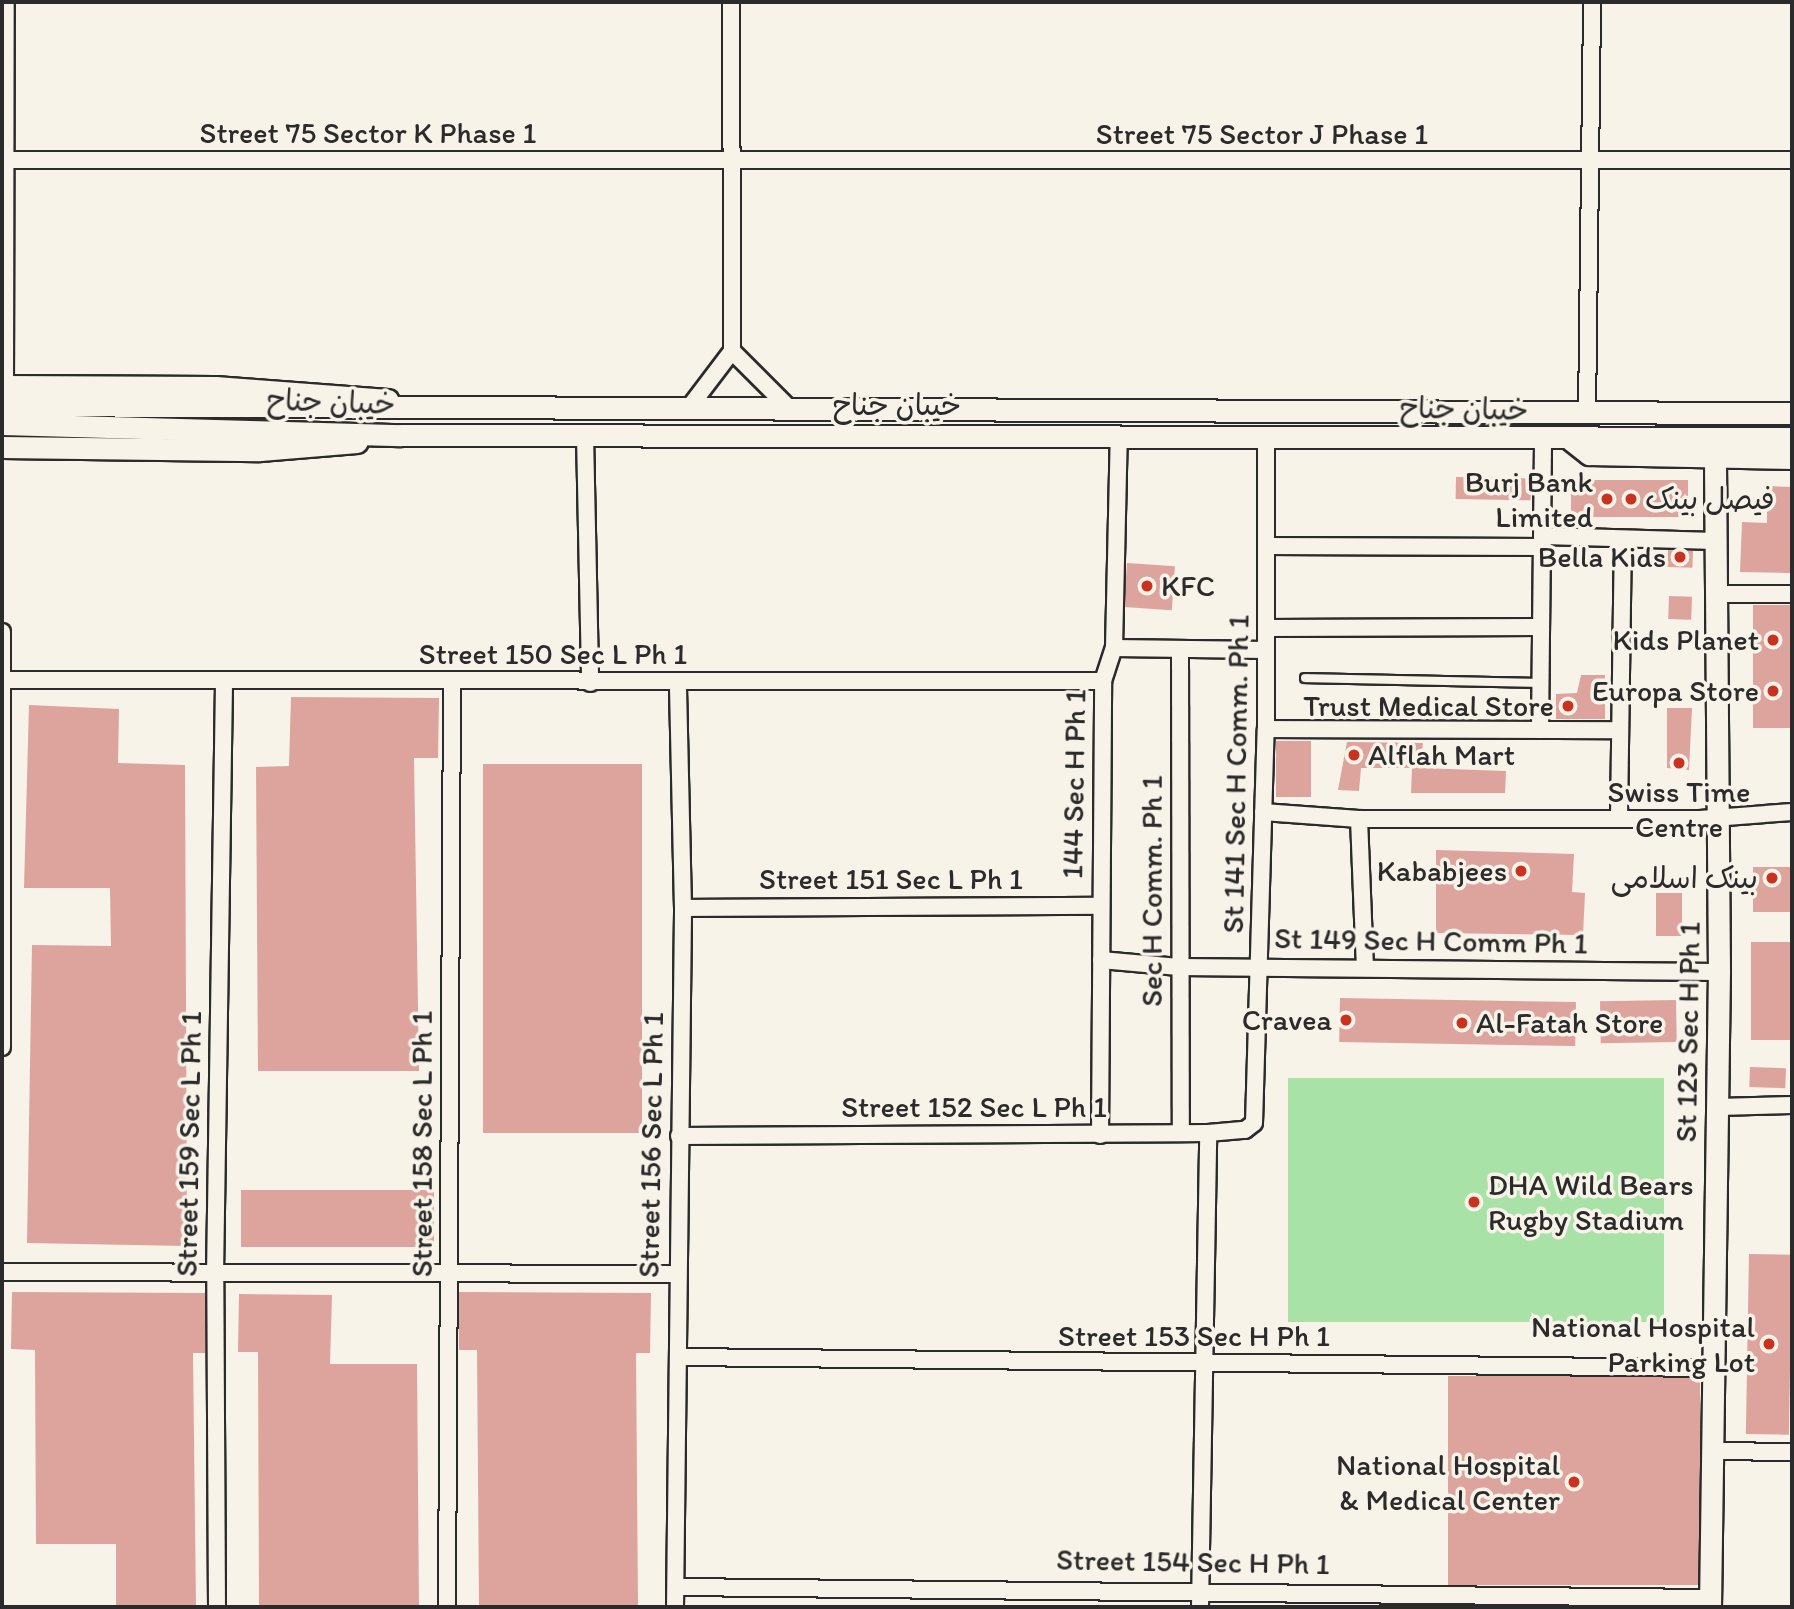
<!DOCTYPE html>
<html>
<head>
<meta charset="utf-8">
<style>
	body { margin:0 }
	#map { position:relative; width:1794px; height:1609px; overflow:hidden; background:#f7f3e8; font-family:Itim,"Playpen Sans Arabic",sans-serif }
	div>[style] { position:absolute }
	[style*='--x'] { left:calc(var(--x)*1px); top:calc(var(--y)*1px); width:calc(var(--w)*1px); rotate:calc(var(--a)*1deg) }
	.green>* { inset:0; background:#a8e2a7; transform-origin:0 0 }
	.building>* { inset:0; background:#dda39d; transform-origin:0 0 }
	.roads { filter:drop-shadow(2px 0 #2b2b2b) drop-shadow(-2px 0 #2b2b2b) drop-shadow(0 2px #2b2b2b) drop-shadow(0 -2px #2b2b2b) }
	.lane>* { height:8px; margin:-4px; padding:0 4px; transform-origin:4px; border-radius:4px; background:#f7f3e8 }
	.street>* { height:16px; margin:-8px; padding:0 8px; transform-origin:8px; border-radius:8px; background:#f7f3e8 }
	.secondary>* { height:21px; margin:-10.5px; padding:0 10.5px; transform-origin:10.5px; border-radius:10.5px; background:#f7f3e8 }
	.dots>* { width:19px; height:19px; translate:-50% -50%; box-sizing:border-box; border:4px solid #f7f3e8; border-radius:50% }
	span { translate:-50% -50%; white-space:nowrap; text-align:center; line-height:1.15; -webkit-text-stroke:7px #f7f3e8; paint-order:stroke }
	.street-label { font-size:30px; color:#2b2b2b }
	.poi-label { font-size:30px; color:#2b2b2b }
	.right { translate:-100% -50%; text-align:right }
	.left { translate:0 -50%; text-align:left }
	.frame { position:absolute; inset:0; border:4px solid #2b2b2b; pointer-events:none }
</style>
</head>
<body>
<div id="map">
	<div class="green">
		<div style="left:1288px;top:1078px;width:376px;height:244px"></div>
	</div>
	<div class="building">
		<div style="left:1456px;top:477px;width:75px;height:22px;rotate:1deg"></div>
		<div style="left:1571px;top:480px;width:117px;height:37px"></div>
		<div style="clip-path:polygon(1767px 486px,1792px 487px,1790px 573px,1740px 572px,1742px 522px,1767px 523px)"></div>
		<div style="left:1668px;top:550px;width:25px;height:17px;rotate:2deg"></div>
		<div style="left:1127px;top:563px;width:48px;height:44px;rotate:4deg"></div>
		<div style="left:1669px;top:596px;width:23px;height:23px;rotate:2deg"></div>
		<div style="left:1792px;top:605px;width:123px;height:39px;rotate:90deg"></div>
		<div style="clip-path:polygon(1581px 675px,1605px 675px,1605px 719px,1556px 719px,1556px 694px,1577px 693px)"></div>
		<div style="clip-path:polygon(291px 697px,439px 698px,438px 758px,414px 758px,419px 1071px,258px 1071px,256px 767px,289px 766px)"></div>
		<div style="clip-path:polygon(29px 705px,119px 709px,118px 763px,185px 765px,187px 1246px,27px 1243px,32px 945px,111px 946px,110px 888px,24px 888px)"></div>
		<div style="clip-path:polygon(1667px 708px,1692px 708px,1689px 770px,1667px 768px)"></div>
		<div style="left:1276px;top:741px;width:35px;height:56px"></div>
		<div style="clip-path:polygon(1347px 742px,1423px 743px,1420px 768px,1506px 771px,1505px 793px,1411px 793px,1412px 768px,1361px 768px,1359px 791px,1338px 790px)"></div>
		<div style="left:483px;top:764px;width:159px;height:369px"></div>
		<div style="clip-path:polygon(1436px 850px,1574px 854px,1572px 892px,1585px 893px,1583px 935px,1436px 933px)"></div>
		<div style="left:1753px;top:867px;width:39px;height:45px"></div>
		<div style="left:1656px;top:893px;width:26px;height:43px"></div>
		<div style="left:1751px;top:942px;width:40px;height:98px"></div>
		<div style="left:1340px;top:998px;width:236px;height:44px;rotate:1deg"></div>
		<div style="left:1676px;top:1000px;width:42px;height:76px;rotate:89deg"></div>
		<div style="left:1750px;top:1067px;width:36px;height:20px;rotate:2deg"></div>
		<div style="left:241px;top:1190px;width:193px;height:57px"></div>
		<div style="left:1749px;top:1254px;width:43px;height:180px;rotate:1deg"></div>
		<div style="clip-path:polygon(12px 1292px,205px 1293px,205px 1353px,193px 1353px,196px 1607px,116px 1607px,116px 1544px,36px 1544px,35px 1350px,11px 1349px)"></div>
		<div style="clip-path:polygon(459px 1292px,651px 1293px,650px 1353px,636px 1353px,638px 1607px,479px 1607px,477px 1350px,459px 1350px)"></div>
		<div style="clip-path:polygon(239px 1294px,332px 1295px,330px 1364px,417px 1364px,419px 1607px,259px 1607px,258px 1352px,238px 1352px)"></div>
		<div style="left:1448px;top:1376px;width:252px;height:209px"></div>
	</div>
	<div class="roads">
		<div class="lane">
			<div style="--x:1305;--y:678;--w:233;--a:1.2"></div>
		</div>
		<div class="street">
			<div style="--x:731;--y:2;--w:349;--a:89.8"></div>
			<div style="--x:732;--y:351;--w:83;--a:45"></div>
			<div style="--x:4;--y:160;--w:1788;--a:0"></div>
			<div style="--x:5;--y:386;--w:384;--a:-89.9"></div>
			<div style="--x:688;--y:409;--w:73;--a:-52.8"></div>
			<div style="--x:1587;--y:415;--w:413;--a:-89.3"></div>
			<div style="--x:585;--y:435;--w:248;--a:88.8"></div>
			<div style="--x:1544;--y:536;--w:171;--a:1.7"></div>
			<div style="--x:1266;--y:546;--w:277;--a:0.2"></div>
			<div style="--x:1715;--y:594;--w:77;--a:0"></div>
			<div style="--x:1267;--y:628;--w:273;--a:-0.2"></div>
			<div style="--x:2;--y:632;--w:415;--a:90"></div>
			<div style="--x:1114;--y:648;--w:152;--a:0.8"></div>
			<div style="--x:1180;--y:650;--w:483;--a:89.9"></div>
			<div style="--x:3;--y:680;--w:1100;--a:0.05"></div>
			<div style="--x:1266;--y:729;--w:353;--a:0.2"></div>
			<div style="--x:1540;--y:730;--w:290;--a:-89.4"></div>
			<div style="--x:1263;--y:812;--w:96;--a:4.2"></div>
			<div style="--x:1359;--y:819;--w:341;--a:0"></div>
			<div style="--x:1700;--y:819;--w:92;--a:-4.4"></div>
			<div style="--x:1619;--y:818;--w:278;--a:-89.2"></div>
			<div style="--x:1359;--y:819;--w:149;--a:87.7"></div>
			<div style="--x:683;--y:908;--w:417;--a:-0.3"></div>
			<div style="--x:1101;--y:960;--w:78;--a:5.1"></div>
			<div style="--x:1179;--y:967;--w:540;--a:0.53"></div>
			<div style="--x:1717;--y:1107;--w:75;--a:-1.5"></div>
			<div style="--x:1100;--y:1135;--w:454;--a:-89.6"></div>
			<div style="--x:1103;--y:681;--w:35;--a:-72"></div>
			<div style="--x:1114;--y:648;--w:213;--a:-88.7"></div>
			<div style="--x:679;--y:1136;--w:529;--a:-0.32"></div>
			<div style="--x:1208;--y:1133;--w:37;--a:-5"></div>
			<div style="--x:1245;--y:1130;--w:11;--a:-38"></div>
			<div style="--x:1254;--y:1123;--w:394;--a:-88.3"></div>
			<div style="--x:1266;--y:729;--w:293;--a:-90"></div>
			<div style="--x:2;--y:1272;--w:675;--a:0.17"></div>
			<div style="--x:679;--y:1357;--w:1030;--a:0.61"></div>
			<div style="--x:1712;--y:1451;--w:80;--a:0.7"></div>
			<div style="--x:676;--y:1587;--w:1034;--a:0.61"></div>
			<div style="--x:217;--y:1607;--w:331;--a:-90.3"></div>
			<div style="--x:215;--y:1276;--w:594;--a:-89.13"></div>
			<div style="--x:447;--y:1607;--w:926;--a:-89.69"></div>
			<div style="--x:675;--y:1607;--w:699;--a:-89.34"></div>
			<div style="--x:683;--y:908;--w:225;--a:-91.3"></div>
			<div style="--x:1200;--y:1607;--w:474;--a:-89"></div>
		</div>
		<div class="secondary">
			<div style="--x:2;--y:386;--w:213;--a:0.3"></div>
			<div style="--x:215;--y:387;--w:173;--a:4.3"></div>
			<div style="--x:2;--y:405;--w:1790;--a:0.26"></div>
			<div style="--x:2;--y:424;--w:399;--a:1.6"></div>
			<div style="--x:401;--y:435;--w:1391;--a:0.12"></div>
			<div style="--x:1571;--y:440;--w:23;--a:38"></div>
			<div style="--x:1589;--y:454;--w:203;--a:1.1"></div>
			<div style="--x:2;--y:447;--w:258;--a:0.7"></div>
			<div style="--x:260;--y:450;--w:97;--a:-4.7"></div>
			<div style="--x:1710;--y:1607;--w:635;--a:-89.19"></div>
			<div style="--x:1719;--y:972;--w:514;--a:-90.45"></div>
		</div>
	</div>
	<div class="dots">
		<div style="left:1607px;top:499px;background:#c8321e"></div>
		<div style="left:1631px;top:499px;background:#c8321e"></div>
		<div style="left:1680px;top:557px;background:#c8321e"></div>
		<div style="left:1147px;top:586px;background:#c8321e"></div>
		<div style="left:1773px;top:640px;background:#c8321e"></div>
		<div style="left:1773px;top:691px;background:#c8321e"></div>
		<div style="left:1568px;top:706px;background:#c8321e"></div>
		<div style="left:1354px;top:755px;background:#c8321e"></div>
		<div style="left:1679px;top:763px;background:#c8321e"></div>
		<div style="left:1521px;top:871px;background:#c8321e"></div>
		<div style="left:1772px;top:878px;background:#c8321e"></div>
		<div style="left:1346px;top:1020px;background:#c8321e"></div>
		<div style="left:1462px;top:1023px;background:#c8321e"></div>
		<div style="left:1474px;top:1202px;background:#c8321e"></div>
		<div style="left:1769px;top:1344px;background:#c8321e"></div>
		<div style="left:1574px;top:1482px;background:#c8321e"></div>
	</div>
	<div class="street-label">
		<span style="left:368px;top:133px">Street 75 Sector K Phase 1</span>
		<span style="left:1262px;top:134px">Street 75 Sector J Phase 1</span>
		<span style="left:331px;top:402px;rotate:2deg">خیبان جناح</span>
		<span style="left:897px;top:405px">خیبان جناح</span>
		<span style="left:1464px;top:409px;rotate:1deg">خیبان جناح</span>
		<span style="left:553px;top:654px">Street 150 Sec L Ph 1</span>
		<span style="left:1236px;top:774px;rotate:-89deg">St 141 Sec H Comm. Ph 1</span>
		<span style="left:1074px;top:784px;rotate:-89deg">144 Sec H Ph 1</span>
		<span style="left:891px;top:879px">Street 151 Sec L Ph 1</span>
		<span style="left:1152px;top:891px;rotate:-90deg">Sec H Comm. Ph 1</span>
		<span style="left:1431px;top:941px;rotate:1deg">St 149 Sec H Comm Ph 1</span>
		<span style="left:1688px;top:1032px;rotate:-89deg">St 123 Sec H Ph 1</span>
		<span style="left:974px;top:1107px">Street 152 Sec L Ph 1</span>
		<span style="left:189px;top:1144px;rotate:-89deg">Street 159 Sec L Ph 1</span>
		<span style="left:422px;top:1144px;rotate:-90deg">Street 158 Sec L Ph 1</span>
		<span style="left:651px;top:1145px;rotate:-89deg">Street 156 Sec L Ph 1</span>
		<span style="left:1194px;top:1336px">Street 153 Sec H Ph 1</span>
		<span style="left:1193px;top:1562px;rotate:1deg">Street 154 Sec H Ph 1</span>
	</div>
	<div class="poi-label">
		<span class="right" style="left:1593px;top:499px">Burj Bank<br>Limited</span>
		<span class="left" style="left:1645px;top:499px">فیصل بینک</span>
		<span class="right" style="left:1666px;top:557px">Bella Kids</span>
		<span class="left" style="left:1161px;top:586px">KFC</span>
		<span class="right" style="left:1759px;top:640px">Kids Planet</span>
		<span class="right" style="left:1759px;top:691px">Europa Store</span>
		<span class="right" style="left:1554px;top:706px">Trust Medical Store</span>
		<span class="left" style="left:1368px;top:755px">Alflah Mart</span>
		<span style="left:1679px;top:809px">Swiss Time<br>Centre</span>
		<span class="right" style="left:1507px;top:871px">Kababjees</span>
		<span class="right" style="left:1758px;top:878px">بینک اسلامی</span>
		<span class="right" style="left:1332px;top:1020px">Cravea</span>
		<span class="left" style="left:1476px;top:1023px">Al-Fatah Store</span>
		<span class="left" style="left:1488px;top:1202px">DHA Wild Bears<br>Rugby Stadium</span>
		<span class="right" style="left:1755px;top:1344px">National Hospital<br>Parking Lot</span>
		<span class="right" style="left:1560px;top:1482px">National Hospital<br>&amp; Medical Center</span>
	</div>
	<div class="frame"></div>
</div>
</body>
</html>
